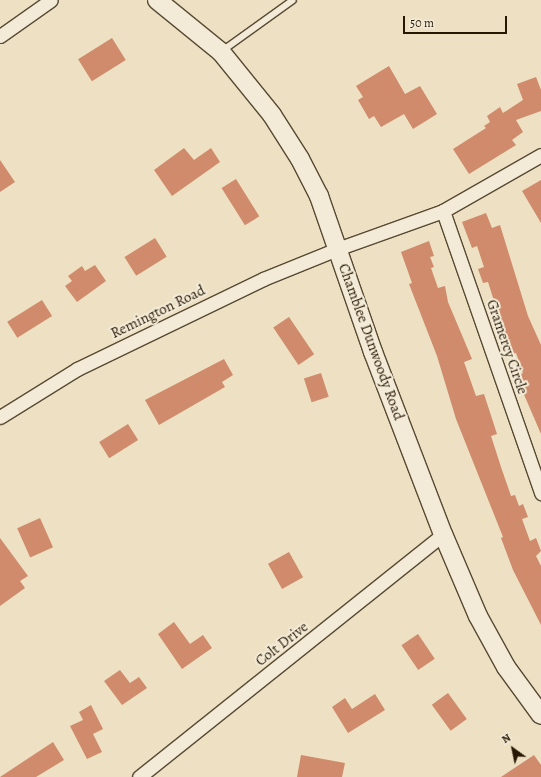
<!DOCTYPE html>
<html>
<head>
<meta charset="utf-8">
<style>
	body { margin:0 }
	#map { position:relative; width:541px; height:777px; overflow:hidden; background:#ede0c3; font-family:Alegreya,serif }
	div>[style] { position:absolute }
	[style*='--x'] { left:calc(var(--x)*1px); top:calc(var(--y)*1px); width:calc(var(--w)*1px); rotate:calc(var(--a)*1deg) }
	.building>* { inset:0; background:#cf8b6b; transform-origin:0 0 }
	.roads { filter:drop-shadow(1px 0 #584a32) drop-shadow(-1px 0 #584a32) drop-shadow(0 1px #584a32) drop-shadow(0 -1px #584a32) }
	.lane>* { height:6px; margin:-3px; padding:0 3px; transform-origin:3px; border-radius:3px; background:#f3ebd8 }
	.street>* { height:13px; margin:-6.5px; padding:0 6.5px; transform-origin:6.5px; border-radius:6.5px; background:#f3ebd8 }
	.secondary>* { height:18px; margin:-9px; padding:0 9px; transform-origin:9px; border-radius:9px; background:#f3ebd8 }
	span { translate:-50% -50%; white-space:nowrap; text-align:center; line-height:1.15; -webkit-text-stroke:4px #f3ebd8; paint-order:stroke }
	.street-label { font-size:15px; color:#271802 }
	.north { position:absolute; left:493px; top:729px; width:40px; height:40px; -webkit-text-stroke:3px #f3ebd8; paint-order:stroke; rotate:327deg; font-size:11px; font-weight:700; line-height:16px; text-align:center; color:#271802 }
	.north::after { content:''; display:block; margin:auto; width:14px; height:18px; background:#271802; clip-path:polygon(50% 0,100% 100%,50% 72%,0 100%) }
	.scale { position:absolute; left:403px; top:16px; width:104px; height:18px; box-sizing:border-box; border:2px solid #271802; border-top:0; padding-left:5px; font-size:12px; line-height:14px; white-space:nowrap; color:#271802; -webkit-text-stroke:3px #f3ebd8; paint-order:stroke }
</style>
</head>
<body>
<div id="map">
	<div class="building">
		<div style="left:112px;top:38px;width:26px;height:40px;rotate:58deg"></div>
		<div style="clip-path:polygon(389px 66px,405px 94px,420px 86px,437px 114px,413px 129px,404px 114px,381px 127px,374px 116px,369px 119px,358px 100px,363px 97px,356px 86px)"></div>
		<div style="clip-path:polygon(536px 77px,541px 90px,541px 111px,516px 120px,523px 132px,512px 140px,516px 145px,469px 174px,453px 149px,486px 128px,484px 126px,490px 122px,487px 116px,500px 107px,503px 113px,523px 100px,517px 84px)"></div>
		<div style="clip-path:polygon(184px 148px,194px 160px,211px 148px,220px 162px,172px 196px,154px 170px)"></div>
		<div style="clip-path:polygon(0 160px,15px 182px,0 192px)"></div>
		<div style="left:236px;top:179px;width:44px;height:17px;rotate:58deg"></div>
		<div style="clip-path:polygon(541px 180px,541px 223px,522px 191px)"></div>
		<div style="clip-path:polygon(486px 213px,492px 228px,500px 225px,528px 316px,541px 345px,541px 434px,516px 376px,523px 373px,516px 353px,510px 355px,491px 305px,495px 304px,488px 282px,483px 283px,478px 269px,484px 267px,477px 246px,472px 248px,462px 222px)"></div>
		<div style="left:155px;top:238px;width:22px;height:36px;rotate:58deg"></div>
		<div style="clip-path:polygon(429px 241px,434px 256px,430px 257px,434px 267px,431px 268px,438px 288px,445px 286px,448px 302px,472px 359px,464px 362px,476px 396px,484px 394px,497px 434px,491px 436px,502px 470px,511px 496px,515px 495px,519px 506px,523px 504px,528px 517px,522px 519px,530px 541px,536px 538px,541px 551px,536px 556px,541px 566px,541px 625px,513px 570px,501px 538px,503px 537px,456px 419px,437px 356px,409px 284px,412px 283px,401px 252px)"></div>
		<div style="clip-path:polygon(95px 265px,106px 281px,77px 302px,65px 286px,72px 281px,68px 276px,82px 266px,85px 271px)"></div>
		<div style="left:42px;top:300px;width:19px;height:41px;rotate:58deg"></div>
		<div style="left:289px;top:317px;width:45px;height:19px;rotate:56deg"></div>
		<div style="clip-path:polygon(224px 359px,233px 375px,222px 382px,225px 387px,159px 425px,145px 400px)"></div>
		<div style="left:321px;top:373px;width:25px;height:18px;rotate:72deg"></div>
		<div style="left:128px;top:424px;width:19px;height:34px;rotate:58deg"></div>
		<div style="left:40px;top:518px;width:32px;height:25px;rotate:66deg"></div>
		<div style="clip-path:polygon(0 538px,28px 576px,20px 581px,25px 588px,0 606px)"></div>
		<div style="left:289px;top:552px;width:29px;height:24px;rotate:61deg"></div>
		<div style="clip-path:polygon(174px 622px,190px 644px,203px 635px,212px 648px,182px 669px,158px 634px)"></div>
		<div style="left:418px;top:634px;width:30px;height:20px;rotate:56deg"></div>
		<div style="clip-path:polygon(120px 670px,130px 683px,139px 677px,147px 688px,122px 705px,104px 681px)"></div>
		<div style="left:448px;top:693px;width:32px;height:20px;rotate:54deg"></div>
		<div style="clip-path:polygon(375px 694px,385px 710px,348px 733px,332px 707px,345px 698px,352px 709px)"></div>
		<div style="clip-path:polygon(91px 705px,103px 729px,93px 734px,102px 752px,87px 759px,70px 726px,83px 720px,79px 712px)"></div>
		<div style="clip-path:polygon(53px 742px,64px 760px,36px 777px,0 777px)"></div>
		<div style="clip-path:polygon(301px 755px,345px 763px,342px 777px,297px 777px)"></div>
		<div style="clip-path:polygon(534px 755px,541px 765px,541px 777px,501px 777px)"></div>
	</div>
	<div class="roads">
		<div class="lane">
			<div style="--x:222;--y:51;--w:87;--a:-35.7"></div>
		</div>
		<div class="street">
			<div style="--x:0;--y:36;--w:62;--a:-35.2"></div>
			<div style="--x:541;--y:155;--w:113;--a:150.3"></div>
			<div style="--x:443;--y:211;--w:299;--a:70.8"></div>
			<div style="--x:0;--y:417;--w:91;--a:-31.9"></div>
			<div style="--x:77;--y:369;--w:207;--a:-25.8"></div>
			<div style="--x:263;--y:279;--w:80;--a:-22.1"></div>
			<div style="--x:337;--y:249;--w:113;--a:-19.7"></div>
			<div style="--x:139;--y:777;--w:389;--a:-38.6"></div>
		</div>
		<div class="secondary">
			<div style="--x:157;--y:0;--w:82;--a:39.1"></div>
			<div style="--x:221;--y:52;--w:81;--a:51"></div>
			<div style="--x:272;--y:115;--w:52;--a:57.5"></div>
			<div style="--x:300;--y:159;--w:42;--a:62.8"></div>
			<div style="--x:319;--y:196;--w:165;--a:70.9"></div>
			<div style="--x:373;--y:352;--w:195;--a:69"></div>
			<div style="--x:443;--y:534;--w:89;--a:66.9"></div>
			<div style="--x:478;--y:616;--w:58;--a:61.2"></div>
			<div style="--x:506;--y:667;--w:59;--a:53.9"></div>
		</div>
	</div>
	<div class="street-label">
		<span style="left:158px;top:312px;rotate:-26deg">Remington Road</span>
		<span style="left:371px;top:342px;rotate:70deg">Chamblee Dunwoody Road</span>
		<span style="left:507px;top:347px;rotate:71deg">Gramercy Circle</span>
		<span style="left:282px;top:644px;rotate:-38deg">Colt Drive</span>
	</div>
	<div class="north">N</div>
	<div class="scale">50 m</div>
</div>
</body>
</html>
